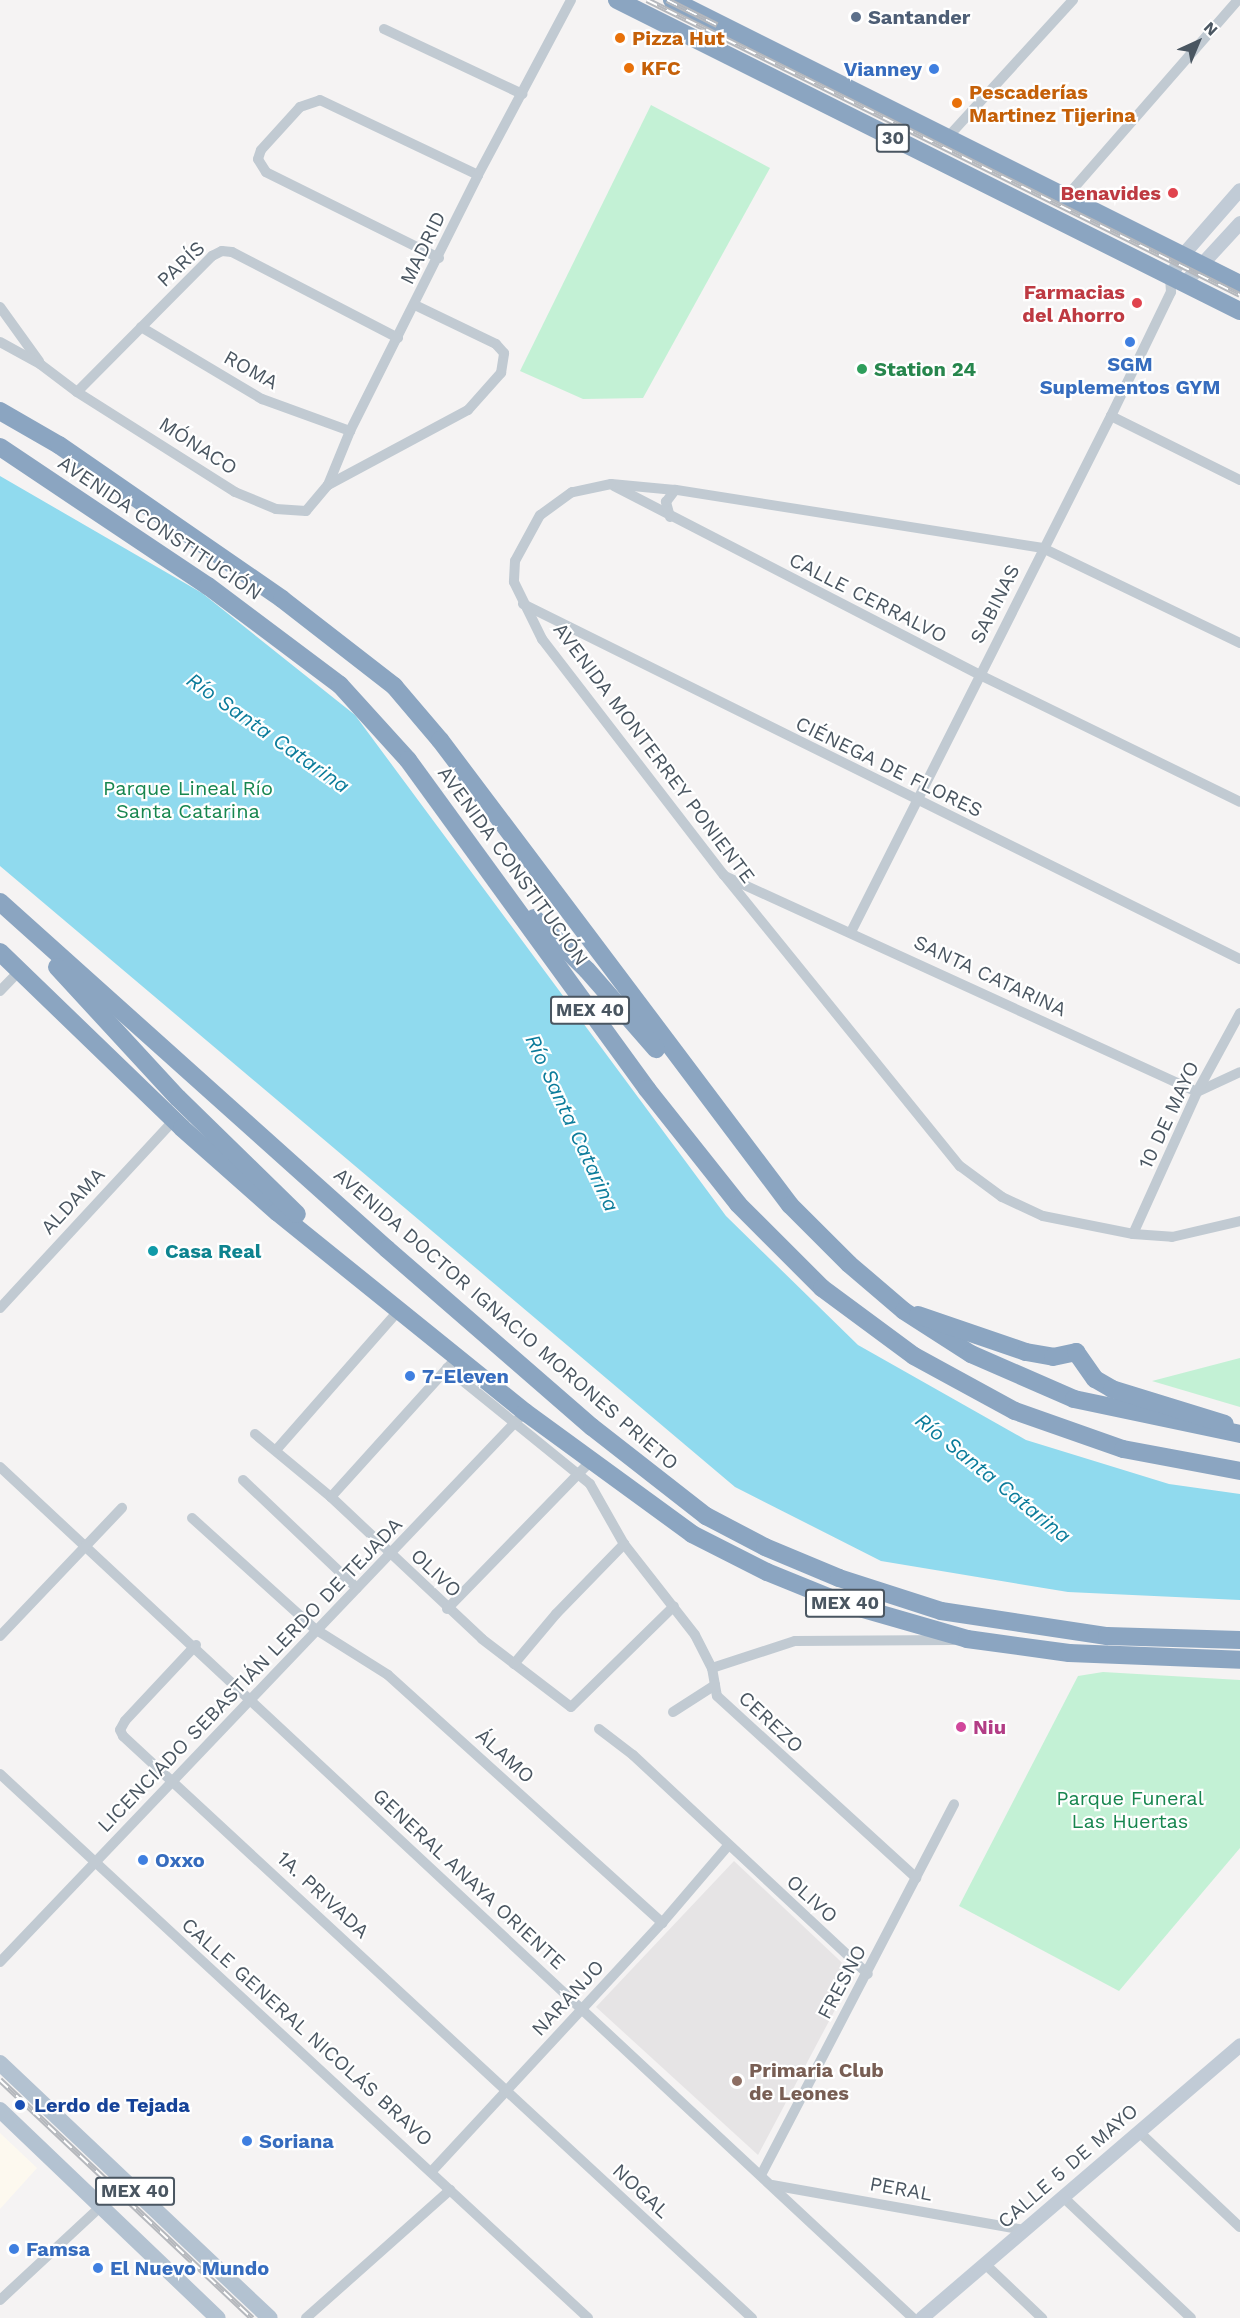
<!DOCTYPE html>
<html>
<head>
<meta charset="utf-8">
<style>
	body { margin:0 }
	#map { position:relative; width:1240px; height:2318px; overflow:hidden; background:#f5f3f3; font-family:"Work Sans",sans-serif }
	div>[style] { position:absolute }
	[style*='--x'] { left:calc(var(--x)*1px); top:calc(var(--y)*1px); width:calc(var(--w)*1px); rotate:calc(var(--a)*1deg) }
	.commercial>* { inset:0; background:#fdf9ef }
	.education>* { inset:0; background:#e6e4e5 }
	.green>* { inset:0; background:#c3f1d5 }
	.water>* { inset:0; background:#90daee }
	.street>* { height:10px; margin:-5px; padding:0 5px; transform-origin:5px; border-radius:5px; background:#c1cad2 }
	.secondary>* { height:14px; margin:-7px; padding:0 7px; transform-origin:7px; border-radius:7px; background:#c1cbd6 }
	.primary>* { height:16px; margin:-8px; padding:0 8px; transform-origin:8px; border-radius:8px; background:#b3c2d1 }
	.highway>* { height:18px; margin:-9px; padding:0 9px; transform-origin:9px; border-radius:9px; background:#8ba5c1 }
	.rail>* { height:6px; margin-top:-3px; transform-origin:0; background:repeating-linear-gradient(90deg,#fff 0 11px,#b5b8bd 0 22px); box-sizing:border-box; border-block:2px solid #b5b8bd }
	.dots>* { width:16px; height:16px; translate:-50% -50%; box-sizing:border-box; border:3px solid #fff; border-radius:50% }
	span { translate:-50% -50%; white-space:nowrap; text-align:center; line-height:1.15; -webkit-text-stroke:4.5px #fff; paint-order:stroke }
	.shield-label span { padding:2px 4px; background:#fff; border:2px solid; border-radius:4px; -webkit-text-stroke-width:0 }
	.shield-label { font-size:18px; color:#4a5661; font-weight:700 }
	.service-label { font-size:20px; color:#4e5e75; font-weight:700 }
	.left { translate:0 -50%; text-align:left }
	.food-label { font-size:20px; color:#c56008; font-weight:700 }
	.shop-label { font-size:20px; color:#366cbe; font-weight:700 }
	.right { translate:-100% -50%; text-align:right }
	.health-label { font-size:20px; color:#be3a42; font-weight:700 }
	.street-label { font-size:20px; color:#4a5661 }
	.leisure-label { font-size:20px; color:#27864d; font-weight:700 }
	.park-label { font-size:20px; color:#17864f }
	.culture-label { font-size:20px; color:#0d838f; font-weight:700 }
	.hotel-label { font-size:20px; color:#b23c85; font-weight:700 }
	.education-label { font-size:20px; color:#785e54; font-weight:700 }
	.transit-label { font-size:20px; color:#164399; font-weight:700 }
	.water-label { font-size:21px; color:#0c7c9b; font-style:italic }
	.north { position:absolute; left:1168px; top:12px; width:60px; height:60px; -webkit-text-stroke:4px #fff; paint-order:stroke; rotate:44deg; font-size:16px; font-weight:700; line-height:24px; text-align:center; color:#4a5661 }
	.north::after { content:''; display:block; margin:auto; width:21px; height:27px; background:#4a5661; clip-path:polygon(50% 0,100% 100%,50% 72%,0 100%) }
</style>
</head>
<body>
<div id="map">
	<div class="commercial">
		<div style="clip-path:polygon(0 2133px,37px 2168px,0 2209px)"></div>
	</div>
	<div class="education">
		<div style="clip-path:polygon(734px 1861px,854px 1974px,758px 2155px,596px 2007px)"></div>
	</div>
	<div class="green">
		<div style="clip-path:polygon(651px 105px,770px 168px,643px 398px,583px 399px,520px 371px)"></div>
		<div style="clip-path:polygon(1240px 1358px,1240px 1407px,1152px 1381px)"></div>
		<div style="clip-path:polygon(1103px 1672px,1240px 1680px,1240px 1848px,1119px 1991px,959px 1906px,1078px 1676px)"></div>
	</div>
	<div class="water">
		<div style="clip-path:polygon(0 476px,202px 593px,355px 715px,726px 1216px,858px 1345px,1026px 1440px,1169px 1484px,1240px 1494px,1240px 1600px,1068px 1592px,881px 1561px,735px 1487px,0 866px)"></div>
	</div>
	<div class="street">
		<div style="--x:384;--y:29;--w:153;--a:25.2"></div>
		<div style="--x:947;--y:138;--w:187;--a:-47.6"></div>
		<div style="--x:1066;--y:197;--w:262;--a:-48.9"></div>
		<div style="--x:439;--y:258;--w:193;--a:-153.6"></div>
		<div style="--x:266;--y:172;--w:15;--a:-122"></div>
		<div style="--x:258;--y:159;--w:9;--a:-72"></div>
		<div style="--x:261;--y:150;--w:58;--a:-47.8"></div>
		<div style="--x:300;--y:107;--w:21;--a:-19"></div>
		<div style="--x:320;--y:100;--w:175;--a:25.4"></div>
		<div style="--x:0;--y:307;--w:67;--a:54.2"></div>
		<div style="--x:141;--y:327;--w:141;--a:30.8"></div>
		<div style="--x:262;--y:399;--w:94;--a:20"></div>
		<div style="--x:0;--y:342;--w:46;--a:28.8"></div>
		<div style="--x:40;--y:364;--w:46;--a:37.1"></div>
		<div style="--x:77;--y:392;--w:187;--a:32.3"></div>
		<div style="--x:235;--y:492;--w:44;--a:22.5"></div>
		<div style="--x:276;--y:509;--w:30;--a:4"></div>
		<div style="--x:306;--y:511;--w:34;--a:-50"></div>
		<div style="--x:328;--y:485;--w:58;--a:-67.8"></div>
		<div style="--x:350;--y:431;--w:286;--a:-63.4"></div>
		<div style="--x:478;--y:175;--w:198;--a:-62"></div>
		<div style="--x:77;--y:392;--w:192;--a:-45.2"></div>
		<div style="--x:212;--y:256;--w:11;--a:-27"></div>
		<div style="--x:222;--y:251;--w:10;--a:6"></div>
		<div style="--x:232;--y:252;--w:187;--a:27.4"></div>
		<div style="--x:1111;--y:416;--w:144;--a:26.4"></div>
		<div style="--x:328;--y:485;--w:159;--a:-28.2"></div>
		<div style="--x:468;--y:410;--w:50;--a:-48.3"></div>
		<div style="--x:501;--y:373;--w:20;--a:-81"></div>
		<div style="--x:504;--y:353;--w:12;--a:-132"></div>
		<div style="--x:496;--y:344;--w:90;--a:-154.3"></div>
		<div style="--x:614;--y:486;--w:412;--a:27.3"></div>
		<div style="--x:980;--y:675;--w:289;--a:26"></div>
		<div style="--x:670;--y:517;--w:16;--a:-105"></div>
		<div style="--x:666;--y:502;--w:15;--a:-53"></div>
		<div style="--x:523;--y:604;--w:800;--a:26.34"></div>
		<div style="--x:1240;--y:643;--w:219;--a:-154.3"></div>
		<div style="--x:1043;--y:548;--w:373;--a:-171"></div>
		<div style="--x:675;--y:490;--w:64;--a:-174.6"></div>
		<div style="--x:611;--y:484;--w:40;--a:168"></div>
		<div style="--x:572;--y:492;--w:39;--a:144"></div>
		<div style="--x:540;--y:515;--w:52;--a:118.5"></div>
		<div style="--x:515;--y:561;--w:21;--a:93"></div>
		<div style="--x:514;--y:582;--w:64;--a:63.8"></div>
		<div style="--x:542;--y:639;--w:298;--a:52.4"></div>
		<div style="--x:724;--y:875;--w:375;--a:51"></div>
		<div style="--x:960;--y:1166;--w:52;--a:36.4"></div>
		<div style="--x:1002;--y:1197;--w:45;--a:24.9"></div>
		<div style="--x:1043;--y:1216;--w:92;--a:11.3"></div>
		<div style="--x:1133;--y:1234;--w:39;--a:4"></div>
		<div style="--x:1172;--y:1237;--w:70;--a:-13.2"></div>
		<div style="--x:727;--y:877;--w:517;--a:24.58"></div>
		<div style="--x:1197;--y:1092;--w:47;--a:-24.9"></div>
		<div style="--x:851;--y:932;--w:578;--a:-63.26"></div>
		<div style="--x:1111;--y:416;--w:138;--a:-64.2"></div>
		<div style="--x:1171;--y:292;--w:15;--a:-94"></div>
		<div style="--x:0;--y:991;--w:28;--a:-46"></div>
		<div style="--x:1133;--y:1234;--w:156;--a:-65.7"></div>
		<div style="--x:1197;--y:1092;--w:90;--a:-61.4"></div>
		<div style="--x:0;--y:1308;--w:256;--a:-47.2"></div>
		<div style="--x:447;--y:1368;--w:184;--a:39"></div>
		<div style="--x:590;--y:1484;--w:69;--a:60.5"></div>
		<div style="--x:624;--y:1544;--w:115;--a:52"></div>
		<div style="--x:695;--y:1635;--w:37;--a:63"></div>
		<div style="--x:712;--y:1668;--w:28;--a:80"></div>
		<div style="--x:717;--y:1696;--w:270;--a:42.4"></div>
		<div style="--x:255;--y:1434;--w:99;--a:39.7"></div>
		<div style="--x:331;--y:1497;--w:207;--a:43.2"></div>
		<div style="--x:482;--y:1639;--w:112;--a:37.4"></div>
		<div style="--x:571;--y:1707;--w:144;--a:-44.4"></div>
		<div style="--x:277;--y:1449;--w:186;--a:-48.7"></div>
		<div style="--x:0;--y:1467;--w:1248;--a:42.99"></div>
		<div style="--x:243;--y:1480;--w:157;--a:43.5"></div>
		<div style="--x:331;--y:1497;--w:181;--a:-47.9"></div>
		<div style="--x:192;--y:1518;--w:166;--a:42.1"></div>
		<div style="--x:315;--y:1629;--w:86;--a:32.2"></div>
		<div style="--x:388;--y:1675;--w:370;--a:42.1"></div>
		<div style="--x:447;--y:1609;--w:206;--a:-45.8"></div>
		<div style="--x:0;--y:1636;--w:177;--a:-46.4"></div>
		<div style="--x:196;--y:1645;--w:104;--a:133.1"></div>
		<div style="--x:125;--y:1721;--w:10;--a:119"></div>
		<div style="--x:120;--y:1730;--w:7;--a:63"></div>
		<div style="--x:123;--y:1736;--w:857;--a:42.78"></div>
		<div style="--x:514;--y:1664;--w:65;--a:-50"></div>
		<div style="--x:556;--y:1614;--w:98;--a:-45.8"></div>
		<div style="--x:712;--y:1668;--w:87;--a:-18"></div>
		<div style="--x:795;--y:1641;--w:158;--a:-0.4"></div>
		<div style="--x:673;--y:1712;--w:50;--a:-32.7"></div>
		<div style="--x:599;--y:1729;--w:43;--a:37.4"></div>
		<div style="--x:633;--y:1755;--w:321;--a:43"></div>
		<div style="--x:0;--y:1774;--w:801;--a:42.77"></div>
		<div style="--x:0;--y:1962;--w:760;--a:-46.33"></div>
		<div style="--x:1138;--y:2131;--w:140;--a:43.3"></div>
		<div style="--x:432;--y:2171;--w:338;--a:-47.2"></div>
		<div style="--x:662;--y:1923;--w:100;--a:-49.5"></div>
		<div style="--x:761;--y:2175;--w:418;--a:-62.5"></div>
		<div style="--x:772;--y:2185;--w:256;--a:10.1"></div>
		<div style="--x:1063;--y:2197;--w:176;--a:43.4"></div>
		<div style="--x:985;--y:2264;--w:79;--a:43.5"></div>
		<div style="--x:0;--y:2300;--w:138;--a:-42.9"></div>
		<div style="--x:306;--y:2318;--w:193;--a:-41.6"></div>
	</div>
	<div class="secondary">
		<div style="--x:1170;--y:277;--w:26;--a:-59"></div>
		<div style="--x:1183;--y:255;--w:86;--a:-48.8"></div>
		<div style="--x:1184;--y:284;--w:83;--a:-47.4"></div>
		<div style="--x:922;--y:2318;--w:419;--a:-40.6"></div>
	</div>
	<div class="primary">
		<div style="--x:0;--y:2063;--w:371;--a:43.4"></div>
		<div style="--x:0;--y:2110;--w:301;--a:43.7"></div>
	</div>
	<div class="highway">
		<div style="--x:617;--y:0;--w:696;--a:26.53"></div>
		<div style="--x:672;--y:0;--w:635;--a:26.57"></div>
		<div style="--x:0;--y:411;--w:68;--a:30"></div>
		<div style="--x:59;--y:445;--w:271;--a:34.6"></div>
		<div style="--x:282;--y:599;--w:142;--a:37.8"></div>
		<div style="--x:394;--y:686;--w:71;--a:49.6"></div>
		<div style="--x:440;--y:740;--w:582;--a:53.03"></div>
		<div style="--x:790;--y:1205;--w:83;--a:45"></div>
		<div style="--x:849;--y:1264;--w:72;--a:40.5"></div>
		<div style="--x:904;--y:1311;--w:80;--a:32.7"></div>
		<div style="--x:971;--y:1354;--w:112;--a:23.6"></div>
		<div style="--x:1074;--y:1399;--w:170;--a:11.9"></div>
		<div style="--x:0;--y:447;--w:250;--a:33.8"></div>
		<div style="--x:208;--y:586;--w:165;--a:36.9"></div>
		<div style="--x:340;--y:685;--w:101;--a:47.8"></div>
		<div style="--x:408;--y:760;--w:407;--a:54"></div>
		<div style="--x:647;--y:1089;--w:147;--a:51.6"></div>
		<div style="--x:738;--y:1204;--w:119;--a:45"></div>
		<div style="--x:822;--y:1288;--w:114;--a:36.5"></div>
		<div style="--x:914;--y:1356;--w:115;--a:28.6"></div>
		<div style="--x:1015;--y:1411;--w:114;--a:19.4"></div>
		<div style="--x:1123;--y:1449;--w:119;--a:10.6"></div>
		<div style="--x:0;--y:902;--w:520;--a:41.88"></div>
		<div style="--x:387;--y:1249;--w:271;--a:41"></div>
		<div style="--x:592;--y:1427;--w:145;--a:38"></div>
		<div style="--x:706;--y:1516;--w:67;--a:27.7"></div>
		<div style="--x:765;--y:1547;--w:80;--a:22.7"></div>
		<div style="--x:839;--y:1578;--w:107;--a:17.9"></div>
		<div style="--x:941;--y:1611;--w:168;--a:8.6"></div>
		<div style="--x:1107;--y:1636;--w:133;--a:1.7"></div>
		<div style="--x:534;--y:918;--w:74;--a:44.5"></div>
		<div style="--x:587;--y:970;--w:105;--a:48.9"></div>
		<div style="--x:0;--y:952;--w:253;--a:44"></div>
		<div style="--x:182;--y:1128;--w:127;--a:41.5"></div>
		<div style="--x:277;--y:1212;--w:319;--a:38.9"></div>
		<div style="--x:525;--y:1412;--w:207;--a:36.1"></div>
		<div style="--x:692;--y:1534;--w:84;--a:26.9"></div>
		<div style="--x:767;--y:1572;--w:85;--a:22.1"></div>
		<div style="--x:846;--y:1604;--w:126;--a:16.1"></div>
		<div style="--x:967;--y:1639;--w:103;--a:7.8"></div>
		<div style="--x:1069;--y:1653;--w:171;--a:2.3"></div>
		<div style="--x:57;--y:967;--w:178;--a:47.3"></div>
		<div style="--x:178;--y:1098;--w:166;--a:44.3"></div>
		<div style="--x:918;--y:1315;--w:114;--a:18.9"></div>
		<div style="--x:1026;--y:1352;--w:27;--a:10"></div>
		<div style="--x:1053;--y:1357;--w:24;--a:-12"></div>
		<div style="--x:1076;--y:1352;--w:33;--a:55"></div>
		<div style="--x:1095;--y:1379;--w:20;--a:30"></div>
		<div style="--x:1112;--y:1389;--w:118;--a:17.2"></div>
	</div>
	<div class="rail">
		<div style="--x:647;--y:0;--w:662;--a:26.45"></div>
		<div style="--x:667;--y:0;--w:56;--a:26.6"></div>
		<div style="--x:0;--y:2080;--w:347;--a:43.4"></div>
	</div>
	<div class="dots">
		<div style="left:856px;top:17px;background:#5c6f8a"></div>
		<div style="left:620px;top:38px;background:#e8710a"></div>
		<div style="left:629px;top:68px;background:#e8710a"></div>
		<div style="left:934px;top:69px;background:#3f7fe0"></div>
		<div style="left:957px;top:103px;background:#e8710a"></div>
		<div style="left:1173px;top:193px;background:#e0444e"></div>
		<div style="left:1137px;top:303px;background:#e0444e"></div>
		<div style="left:1130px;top:342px;background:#3f7fe0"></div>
		<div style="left:862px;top:369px;background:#2e9e5b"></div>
		<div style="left:153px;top:1251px;background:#0f9aa8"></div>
		<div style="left:410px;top:1376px;background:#3f7fe0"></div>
		<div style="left:961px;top:1727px;background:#d1479c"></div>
		<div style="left:143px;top:1860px;background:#3f7fe0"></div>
		<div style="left:737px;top:2081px;background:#8d6e63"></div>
		<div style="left:20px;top:2105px;background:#1a4fb4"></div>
		<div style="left:247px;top:2141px;background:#3f7fe0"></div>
		<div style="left:14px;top:2249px;background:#3f7fe0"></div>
		<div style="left:98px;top:2268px;background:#3f7fe0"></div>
	</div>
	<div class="shield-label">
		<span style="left:893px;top:138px">30</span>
		<span style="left:590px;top:1010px">MEX 40</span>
		<span style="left:845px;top:1603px">MEX 40</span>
		<span style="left:135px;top:2191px">MEX 40</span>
	</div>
	<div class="service-label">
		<span class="left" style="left:868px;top:17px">Santander</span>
	</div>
	<div class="food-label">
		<span class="left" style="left:632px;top:38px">Pizza Hut</span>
		<span class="left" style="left:641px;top:68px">KFC</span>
		<span class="left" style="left:969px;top:104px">Pescaderías<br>Martinez Tijerina</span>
	</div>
	<div class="shop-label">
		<span class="right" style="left:922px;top:69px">Vianney</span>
		<span style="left:1130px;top:376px">SGM<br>Suplementos GYM</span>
		<span class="left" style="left:422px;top:1376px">7-Eleven</span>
		<span class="left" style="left:155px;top:1860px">Oxxo</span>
		<span class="left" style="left:259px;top:2141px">Soriana</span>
		<span class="left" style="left:26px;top:2249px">Famsa</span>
		<span class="left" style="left:110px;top:2268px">El Nuevo Mundo</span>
	</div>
	<div class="health-label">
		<span class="right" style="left:1161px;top:193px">Benavides</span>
		<span class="right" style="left:1125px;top:304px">Farmacias<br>del Ahorro</span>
	</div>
	<div class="street-label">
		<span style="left:423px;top:248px;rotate:-64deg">MADRID</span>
		<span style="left:181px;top:264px;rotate:-43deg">PARÍS</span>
		<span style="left:251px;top:370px;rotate:29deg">ROMA</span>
		<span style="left:198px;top:446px;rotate:33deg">MÓNACO</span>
		<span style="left:160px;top:528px;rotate:34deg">AVENIDA CONSTITUCIÓN</span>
		<span style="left:868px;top:598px;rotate:27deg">CALLE CERRALVO</span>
		<span style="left:995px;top:604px;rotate:-63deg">SABINAS</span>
		<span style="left:654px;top:753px;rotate:53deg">AVENIDA MONTERREY PONIENTE</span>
		<span style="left:889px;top:767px;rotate:26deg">CIÉNEGA DE FLORES</span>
		<span style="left:513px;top:866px;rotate:54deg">AVENIDA CONSTITUCIÓN</span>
		<span style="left:990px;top:976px;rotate:25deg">SANTA CATARINA</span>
		<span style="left:1169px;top:1115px;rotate:-65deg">10 DE MAYO</span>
		<span style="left:73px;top:1201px;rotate:-47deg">ALDAMA</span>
		<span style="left:506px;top:1319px;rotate:41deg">AVENIDA DOCTOR IGNACIO MORONES PRIETO</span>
		<span style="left:436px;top:1573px;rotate:43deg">OLIVO</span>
		<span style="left:250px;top:1675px;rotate:-46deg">LICENCIADO SEBASTIÁN LERDO DE TEJADA</span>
		<span style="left:771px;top:1722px;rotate:43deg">CEREZO</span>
		<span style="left:505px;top:1756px;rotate:42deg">ÁLAMO</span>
		<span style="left:469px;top:1879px;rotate:43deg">GENERAL ANAYA ORIENTE</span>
		<span style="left:323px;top:1895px;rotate:43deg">1A. PRIVADA</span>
		<span style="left:812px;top:1899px;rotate:42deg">OLIVO</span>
		<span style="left:842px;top:1982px;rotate:-62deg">FRESNO</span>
		<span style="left:568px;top:1998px;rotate:-47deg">NARANJO</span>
		<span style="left:307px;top:2032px;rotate:42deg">CALLE GENERAL NICOLÁS BRAVO</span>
		<span style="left:1068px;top:2166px;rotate:-41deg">CALLE 5 DE MAYO</span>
		<span style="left:901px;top:2189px;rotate:10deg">PERAL</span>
		<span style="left:641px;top:2191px;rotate:43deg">NOGAL</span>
	</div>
	<div class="leisure-label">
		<span class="left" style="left:874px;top:369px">Station 24</span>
	</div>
	<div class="park-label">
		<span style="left:188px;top:800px">Parque Lineal Río<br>Santa Catarina</span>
		<span style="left:1130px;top:1810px">Parque Funeral<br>Las Huertas</span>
	</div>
	<div class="culture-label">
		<span class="left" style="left:165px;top:1251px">Casa Real</span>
	</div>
	<div class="hotel-label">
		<span class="left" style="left:973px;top:1727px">Niu</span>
	</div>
	<div class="education-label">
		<span class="left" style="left:749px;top:2082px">Primaria Club<br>de Leones</span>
	</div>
	<div class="transit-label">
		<span class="left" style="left:34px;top:2105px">Lerdo de Tejada</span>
	</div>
	<div class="water-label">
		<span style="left:268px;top:733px;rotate:35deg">Río Santa Catarina</span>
		<span style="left:572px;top:1123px;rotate:65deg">Río Santa Catarina</span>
		<span style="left:993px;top:1478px;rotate:39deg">Río Santa Catarina</span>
	</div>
	<div class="north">N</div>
</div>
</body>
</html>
